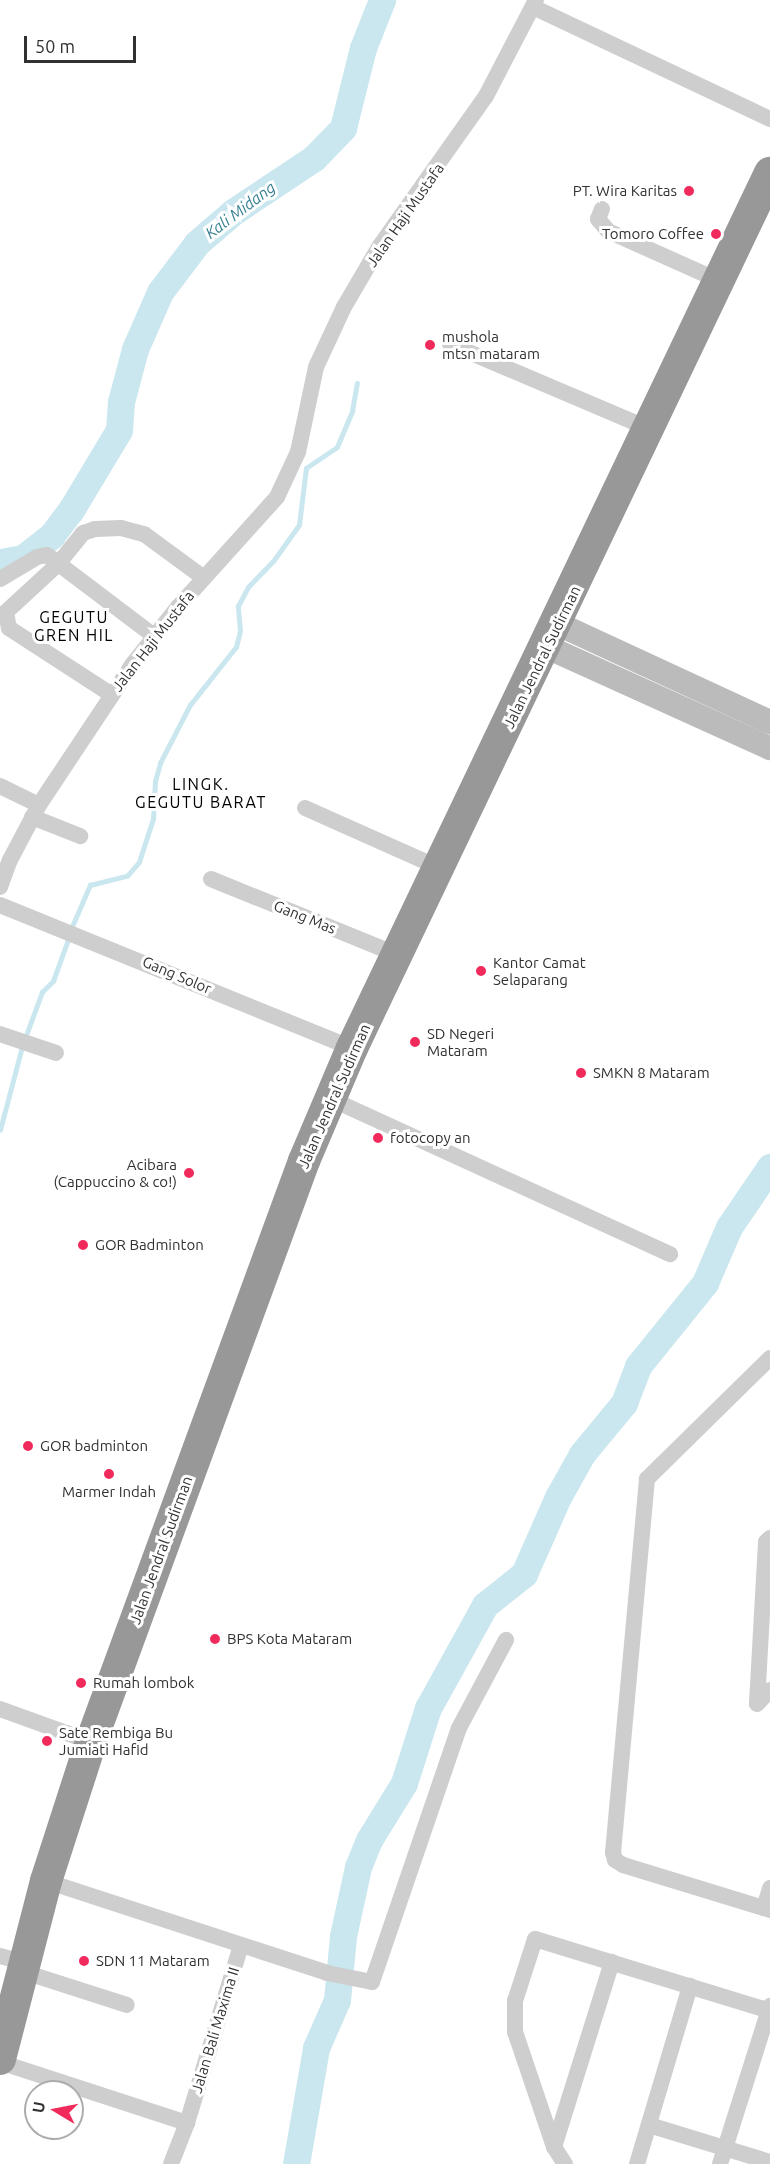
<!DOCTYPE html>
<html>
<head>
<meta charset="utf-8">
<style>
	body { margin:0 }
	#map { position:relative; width:770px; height:2164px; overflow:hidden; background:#fff; font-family:Ubuntu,sans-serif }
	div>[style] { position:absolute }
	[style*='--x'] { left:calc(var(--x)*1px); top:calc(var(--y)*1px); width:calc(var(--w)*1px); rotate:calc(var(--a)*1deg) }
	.stream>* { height:4.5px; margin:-2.25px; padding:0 2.25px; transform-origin:2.25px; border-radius:2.25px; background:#cae7ef }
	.river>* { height:27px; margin:-13.5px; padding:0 13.5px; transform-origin:13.5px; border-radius:13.5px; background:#cae7ef }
	.street>* { height:16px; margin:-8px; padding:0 8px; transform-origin:8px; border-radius:8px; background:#cecece }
	.secondary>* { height:24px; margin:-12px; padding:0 12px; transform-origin:12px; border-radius:12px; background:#bbb }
	.highway>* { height:32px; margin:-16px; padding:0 16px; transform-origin:16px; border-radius:16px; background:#989898 }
	.dots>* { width:16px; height:16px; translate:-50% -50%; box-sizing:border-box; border:3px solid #fff; border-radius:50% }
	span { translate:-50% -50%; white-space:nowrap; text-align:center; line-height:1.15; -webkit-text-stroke:6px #fff; paint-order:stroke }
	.poi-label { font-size:15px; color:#313131 }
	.right { translate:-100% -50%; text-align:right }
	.left { translate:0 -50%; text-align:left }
	.street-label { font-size:15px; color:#313131 }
	.water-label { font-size:16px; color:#367f92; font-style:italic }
	.neighbourhood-label { font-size:16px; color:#000; letter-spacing:1.5px }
	.north { position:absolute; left:24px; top:2080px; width:60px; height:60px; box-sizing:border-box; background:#fff; border:2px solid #adadad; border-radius:50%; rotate:280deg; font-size:16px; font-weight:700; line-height:24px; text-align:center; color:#313131 }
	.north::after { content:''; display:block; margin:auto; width:21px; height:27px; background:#f12a5c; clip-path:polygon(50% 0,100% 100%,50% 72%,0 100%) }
	.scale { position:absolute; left:24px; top:36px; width:112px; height:27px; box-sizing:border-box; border:3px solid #313131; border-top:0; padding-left:8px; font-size:18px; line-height:21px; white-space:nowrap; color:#313131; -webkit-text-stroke:4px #fff; paint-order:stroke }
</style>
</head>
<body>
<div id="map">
	<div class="stream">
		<div style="--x:71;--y:929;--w:48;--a:-66.6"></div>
		<div style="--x:90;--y:885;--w:38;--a:-14"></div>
		<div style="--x:127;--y:876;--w:18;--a:-49"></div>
		<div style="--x:139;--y:862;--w:45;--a:-72"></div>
		<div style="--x:153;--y:819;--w:38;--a:-87"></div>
		<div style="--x:155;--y:781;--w:19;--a:-74"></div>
		<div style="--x:160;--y:763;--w:65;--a:-62.7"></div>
		<div style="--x:190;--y:705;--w:74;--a:-51.6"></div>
		<div style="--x:236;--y:647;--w:16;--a:-76"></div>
		<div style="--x:240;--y:631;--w:25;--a:-95"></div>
		<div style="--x:238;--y:606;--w:21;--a:-62"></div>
		<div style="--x:248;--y:587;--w:37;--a:-46"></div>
		<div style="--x:274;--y:560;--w:43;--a:-54.5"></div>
		<div style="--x:299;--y:525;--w:57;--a:-83"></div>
		<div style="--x:306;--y:468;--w:37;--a:-34"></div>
		<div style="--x:337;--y:447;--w:39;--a:-67"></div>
		<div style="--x:352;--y:411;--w:28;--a:-80"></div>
		<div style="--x:25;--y:1038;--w:49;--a:-69.7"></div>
		<div style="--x:42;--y:992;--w:16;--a:-45"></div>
		<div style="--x:53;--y:981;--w:47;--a:-70"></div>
		<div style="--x:0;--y:1130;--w:86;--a:-75.2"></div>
	</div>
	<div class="river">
		<div style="--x:0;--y:562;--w:23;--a:-10"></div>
		<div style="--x:23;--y:558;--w:37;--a:-38"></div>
		<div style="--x:52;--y:535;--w:31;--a:-53"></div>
		<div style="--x:71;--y:510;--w:93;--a:-59"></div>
		<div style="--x:119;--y:430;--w:28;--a:-86"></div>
		<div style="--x:121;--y:402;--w:55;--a:-75.2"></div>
		<div style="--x:135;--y:349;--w:62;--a:-66.3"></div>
		<div style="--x:160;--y:292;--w:61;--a:-52.9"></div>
		<div style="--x:197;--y:243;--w:48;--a:-40.7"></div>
		<div style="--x:233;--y:212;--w:97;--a:-33.7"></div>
		<div style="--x:314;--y:158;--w:42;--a:-46"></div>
		<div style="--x:343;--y:128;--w:82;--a:-76"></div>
		<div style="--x:363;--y:48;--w:52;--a:-68.4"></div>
		<div style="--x:296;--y:2164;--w:118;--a:-80.2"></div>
		<div style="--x:316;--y:2048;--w:52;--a:-66.4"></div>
		<div style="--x:337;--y:2000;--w:64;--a:-84.6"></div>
		<div style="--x:343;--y:1936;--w:71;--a:-77.7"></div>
		<div style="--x:358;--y:1867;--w:29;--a:-68"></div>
		<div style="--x:369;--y:1840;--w:67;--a:-58.4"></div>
		<div style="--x:404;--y:1783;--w:79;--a:-72.3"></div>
		<div style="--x:428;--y:1708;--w:118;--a:-61"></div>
		<div style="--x:485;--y:1605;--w:50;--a:-38.5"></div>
		<div style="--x:524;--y:1574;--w:84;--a:-66.2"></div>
		<div style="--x:558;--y:1497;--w:49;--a:-60.8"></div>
		<div style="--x:582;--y:1454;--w:66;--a:-50.5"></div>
		<div style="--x:624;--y:1403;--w:40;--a:-69"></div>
		<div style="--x:638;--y:1366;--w:107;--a:-51.1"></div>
		<div style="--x:705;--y:1283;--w:61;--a:-66.8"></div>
		<div style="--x:729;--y:1227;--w:73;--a:-55.7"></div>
	</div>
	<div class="street">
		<div style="--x:533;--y:7;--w:262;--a:25.3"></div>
		<div style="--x:602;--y:209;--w:11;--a:112"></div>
		<div style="--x:598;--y:219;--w:16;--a:50"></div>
		<div style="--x:608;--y:231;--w:123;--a:24.1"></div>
		<div style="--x:450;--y:344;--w:217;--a:23"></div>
		<div style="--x:0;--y:579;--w:43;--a:-30.7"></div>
		<div style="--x:37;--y:557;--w:10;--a:-11"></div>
		<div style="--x:47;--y:555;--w:134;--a:37.1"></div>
		<div style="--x:112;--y:695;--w:123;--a:-147"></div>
		<div style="--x:9;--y:628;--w:16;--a:-101"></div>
		<div style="--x:6;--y:612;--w:71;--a:-42.7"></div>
		<div style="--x:58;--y:564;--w:40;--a:-51"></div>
		<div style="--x:83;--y:533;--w:13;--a:-18"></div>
		<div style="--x:95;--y:529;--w:26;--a:-2"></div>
		<div style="--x:121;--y:528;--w:24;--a:15"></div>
		<div style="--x:144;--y:534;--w:74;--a:36.3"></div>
		<div style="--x:0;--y:786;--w:43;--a:26"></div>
		<div style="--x:305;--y:808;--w:148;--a:24"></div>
		<div style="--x:32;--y:817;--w:52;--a:21.6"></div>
		<div style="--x:211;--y:879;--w:202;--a:22.1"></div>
		<div style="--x:0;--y:887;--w:29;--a:-70"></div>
		<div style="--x:10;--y:860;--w:62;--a:-62.2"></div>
		<div style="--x:39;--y:805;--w:168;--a:-56.4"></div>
		<div style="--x:132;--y:665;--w:74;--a:-51.6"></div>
		<div style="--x:178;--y:607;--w:148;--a:-48"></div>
		<div style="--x:277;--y:497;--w:50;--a:-65"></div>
		<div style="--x:298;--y:452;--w:87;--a:-78"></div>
		<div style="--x:316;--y:367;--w:66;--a:-65"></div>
		<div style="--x:344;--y:307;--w:69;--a:-59.7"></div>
		<div style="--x:379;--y:247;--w:185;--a:-54.7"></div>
		<div style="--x:486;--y:96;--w:108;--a:-62.5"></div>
		<div style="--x:0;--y:905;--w:380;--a:22.1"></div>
		<div style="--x:0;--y:1034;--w:59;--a:18.7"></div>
		<div style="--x:331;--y:1099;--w:373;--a:24.6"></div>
		<div style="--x:770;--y:1358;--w:173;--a:135.5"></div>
		<div style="--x:647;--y:1479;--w:375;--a:95.2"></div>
		<div style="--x:613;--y:1852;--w:8;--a:76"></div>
		<div style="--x:615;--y:1860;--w:9;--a:32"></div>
		<div style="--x:623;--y:1865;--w:154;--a:17"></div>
		<div style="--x:770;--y:1538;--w:6;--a:135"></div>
		<div style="--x:766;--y:1542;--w:162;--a:93.2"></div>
		<div style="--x:757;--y:1704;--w:19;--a:-47"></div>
		<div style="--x:0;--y:1709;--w:97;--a:19.9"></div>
		<div style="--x:46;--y:1881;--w:296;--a:18.1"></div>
		<div style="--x:327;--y:1973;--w:46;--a:11.3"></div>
		<div style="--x:372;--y:1982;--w:268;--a:-71.1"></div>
		<div style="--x:459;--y:1728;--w:100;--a:-61.9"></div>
		<div style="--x:764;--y:1908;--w:21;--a:-73"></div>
		<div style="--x:0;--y:1956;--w:24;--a:15"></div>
		<div style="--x:21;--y:1971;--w:111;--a:17.8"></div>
		<div style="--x:0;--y:2062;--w:197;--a:18.1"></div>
		<div style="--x:187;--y:2123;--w:186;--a:-73.1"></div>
		<div style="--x:649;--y:2125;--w:127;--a:17"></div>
		<div style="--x:554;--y:2147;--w:194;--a:-72.6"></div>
		<div style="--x:171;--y:2164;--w:44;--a:-68.7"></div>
		<div style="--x:565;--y:2164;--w:20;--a:-123"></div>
		<div style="--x:554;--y:2147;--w:121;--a:-108.7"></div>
		<div style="--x:515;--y:2032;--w:31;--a:-90"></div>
		<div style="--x:515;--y:2001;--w:65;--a:-72.1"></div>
		<div style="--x:535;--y:1939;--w:246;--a:17"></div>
		<div style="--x:637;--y:2164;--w:186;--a:-73.4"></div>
		<div style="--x:720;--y:2164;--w:166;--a:-72.4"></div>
	</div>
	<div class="secondary">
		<div style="--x:558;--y:624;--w:234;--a:24.8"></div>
		<div style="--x:547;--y:647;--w:245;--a:24.4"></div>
	</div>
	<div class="highway">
		<div style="--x:0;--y:2059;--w:184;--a:-75.5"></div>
		<div style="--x:46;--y:1881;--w:146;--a:-72.1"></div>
		<div style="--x:91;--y:1742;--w:619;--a:-69.87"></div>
		<div style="--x:304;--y:1161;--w:123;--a:-67"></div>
		<div style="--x:352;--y:1048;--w:970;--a:-64.47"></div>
	</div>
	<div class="dots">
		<div style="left:689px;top:191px;background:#f12a5c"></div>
		<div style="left:716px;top:234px;background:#f12a5c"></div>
		<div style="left:430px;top:345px;background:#f12a5c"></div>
		<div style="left:481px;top:971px;background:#f12a5c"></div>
		<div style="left:415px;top:1042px;background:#f12a5c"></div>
		<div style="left:581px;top:1073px;background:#f12a5c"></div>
		<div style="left:378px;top:1138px;background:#f12a5c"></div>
		<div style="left:189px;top:1173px;background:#f12a5c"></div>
		<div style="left:83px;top:1245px;background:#f12a5c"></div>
		<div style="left:28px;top:1446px;background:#f12a5c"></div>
		<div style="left:109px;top:1474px;background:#f12a5c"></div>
		<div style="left:215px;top:1639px;background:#f12a5c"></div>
		<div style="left:81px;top:1683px;background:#f12a5c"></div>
		<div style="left:47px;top:1741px;background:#f12a5c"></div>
		<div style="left:84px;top:1961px;background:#f12a5c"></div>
	</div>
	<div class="poi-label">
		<span class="right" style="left:677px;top:191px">PT. Wira Karitas</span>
		<span class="right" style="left:704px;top:234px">Tomoro Coffee</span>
		<span class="left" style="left:442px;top:345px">mushola<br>mtsn mataram</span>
		<span class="left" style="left:493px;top:971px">Kantor Camat<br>Selaparang</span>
		<span class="left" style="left:427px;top:1042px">SD Negeri<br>Mataram</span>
		<span class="left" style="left:593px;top:1073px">SMKN 8 Mataram</span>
		<span class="left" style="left:390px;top:1138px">fotocopy an</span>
		<span class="right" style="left:177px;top:1173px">Acibara<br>(Cappuccino &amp; co!)</span>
		<span class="left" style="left:95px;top:1245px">GOR Badminton</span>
		<span class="left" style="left:40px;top:1446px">GOR badminton</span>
		<span style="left:109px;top:1492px">Marmer Indah</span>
		<span class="left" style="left:227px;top:1639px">BPS Kota Mataram</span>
		<span class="left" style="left:93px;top:1683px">Rumah lombok</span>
		<span class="left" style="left:59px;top:1741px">Sate Rembiga Bu<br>Jumiati Hafid</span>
		<span class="left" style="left:96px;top:1961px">SDN 11 Mataram</span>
	</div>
	<div class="street-label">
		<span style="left:405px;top:215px;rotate:-55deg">Jalan Haji Mustafa</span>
		<span style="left:153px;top:641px;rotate:-52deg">Jalan Haji Mustafa</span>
		<span style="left:542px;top:657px;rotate:-64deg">Jalan Jendral Sudirman</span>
		<span style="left:305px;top:917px;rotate:22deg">Gang Mas</span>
		<span style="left:177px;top:975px;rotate:23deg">Gang Solor</span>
		<span style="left:334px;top:1096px;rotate:-66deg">Jalan Jendral Sudirman</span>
		<span style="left:161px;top:1550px;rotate:-70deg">Jalan Jendral Sudirman</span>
		<span style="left:215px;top:2030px;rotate:-73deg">Jalan Bali Maxima II</span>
	</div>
	<div class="water-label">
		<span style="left:240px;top:210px;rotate:-37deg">Kali Midang</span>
	</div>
	<div class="neighbourhood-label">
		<span style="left:74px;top:626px">GEGUTU<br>GREN HIL</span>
		<span style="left:201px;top:793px">LINGK.<br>GEGUTU BARAT</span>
	</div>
	<div class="north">U</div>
	<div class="scale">50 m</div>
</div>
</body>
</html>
